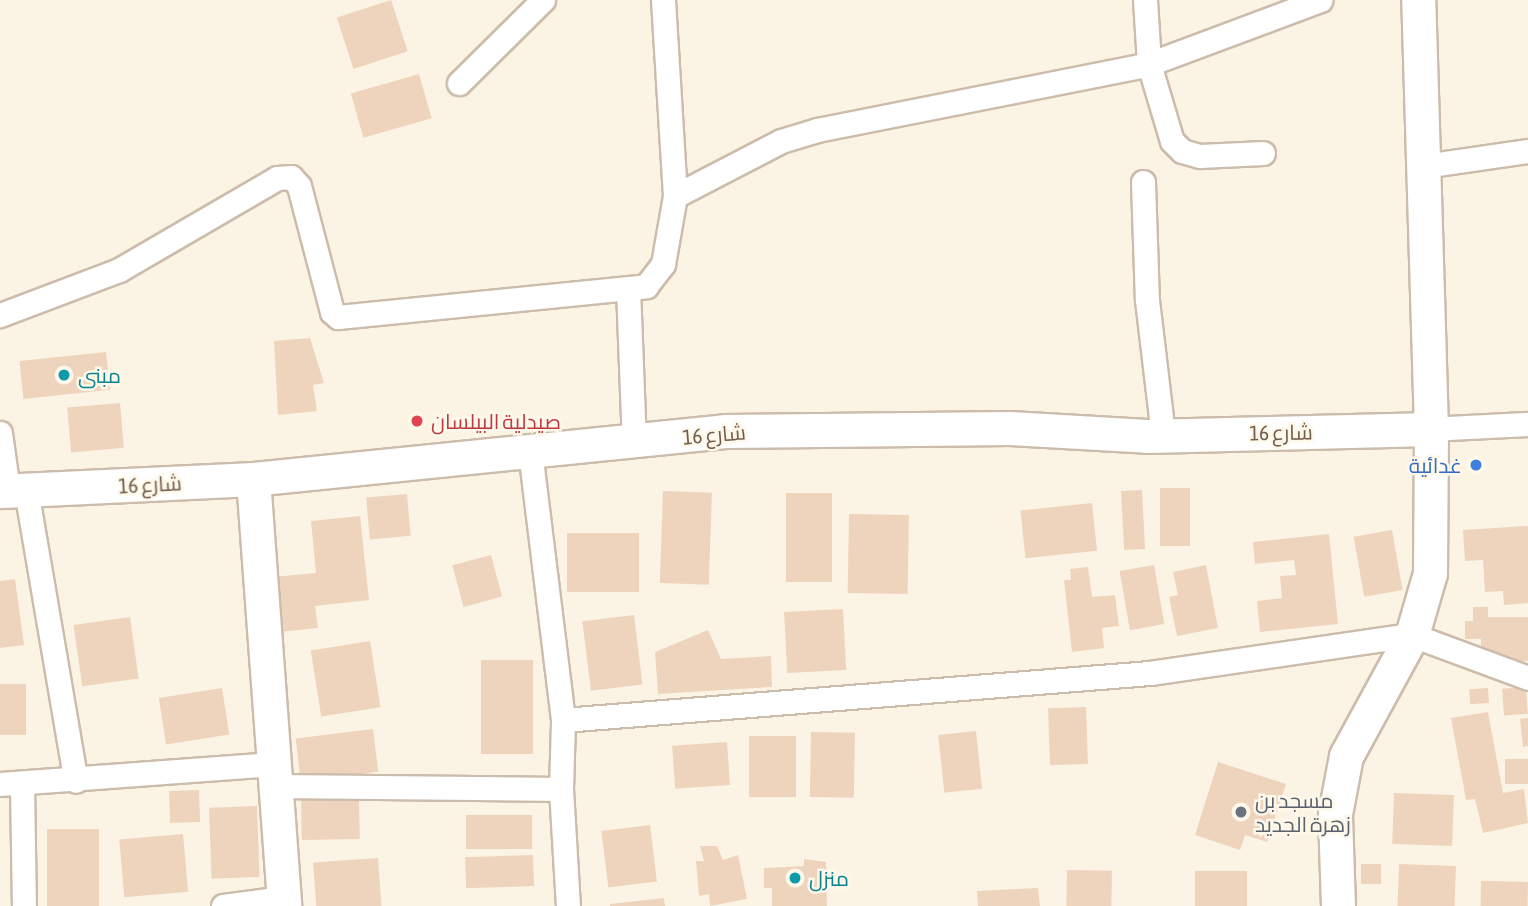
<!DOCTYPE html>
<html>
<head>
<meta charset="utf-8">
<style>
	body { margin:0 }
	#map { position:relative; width:1528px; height:906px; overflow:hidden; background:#fbf4e4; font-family:"Asap Condensed",Cairo,sans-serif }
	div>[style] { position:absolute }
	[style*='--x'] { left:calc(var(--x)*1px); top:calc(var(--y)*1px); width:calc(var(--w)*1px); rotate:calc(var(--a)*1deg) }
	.building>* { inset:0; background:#efd4bd; transform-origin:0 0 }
	.roads { filter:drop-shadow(2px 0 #ccbcab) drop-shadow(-2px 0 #ccbcab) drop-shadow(0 2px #ccbcab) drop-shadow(0 -2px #ccbcab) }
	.street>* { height:23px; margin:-11.5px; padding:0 11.5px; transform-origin:11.5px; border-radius:11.5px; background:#fff }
	.secondary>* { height:33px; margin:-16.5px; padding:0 16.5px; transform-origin:16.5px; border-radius:16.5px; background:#fff }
	.dots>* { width:19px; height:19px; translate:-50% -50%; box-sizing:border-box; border:4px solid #fef8ea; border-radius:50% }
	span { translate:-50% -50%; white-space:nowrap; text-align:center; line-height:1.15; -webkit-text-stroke:5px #fef8ea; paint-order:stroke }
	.culture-label { font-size:21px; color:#0d838f }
	.left { translate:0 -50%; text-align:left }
	.health-label { font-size:21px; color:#be3a42 }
	.street-label { font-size:21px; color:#725c4b }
	.shop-label { font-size:21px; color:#366cbe }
	.right { translate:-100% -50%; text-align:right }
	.worship-label { font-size:21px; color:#5b616d }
</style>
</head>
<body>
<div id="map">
	<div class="building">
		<div style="left:391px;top:0;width:54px;height:57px;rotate:72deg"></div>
		<div style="left:419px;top:74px;width:46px;height:71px;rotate:74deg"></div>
		<div style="clip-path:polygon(310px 338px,324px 383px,313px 385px,317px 411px,278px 415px,274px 341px)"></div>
		<div style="left:106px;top:352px;width:38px;height:87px;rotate:84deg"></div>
		<div style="left:120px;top:403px;width:45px;height:53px;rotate:85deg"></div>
		<div style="left:1160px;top:488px;width:30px;height:58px"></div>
		<div style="left:1142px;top:490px;width:59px;height:21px;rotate:87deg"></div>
		<div style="left:663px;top:491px;width:49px;height:92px;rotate:2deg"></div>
		<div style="left:786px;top:493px;width:46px;height:89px"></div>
		<div style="left:407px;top:494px;width:42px;height:41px;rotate:85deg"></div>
		<div style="left:1092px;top:503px;width:48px;height:72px;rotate:84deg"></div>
		<div style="left:849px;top:514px;width:60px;height:79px;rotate:1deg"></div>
		<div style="clip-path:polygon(360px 516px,369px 600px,315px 606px,318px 628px,279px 632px,273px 577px,316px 573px,311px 521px)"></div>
		<div style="clip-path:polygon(1528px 526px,1528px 603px,1504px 605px,1503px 591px,1485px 592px,1483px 560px,1465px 561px,1463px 530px)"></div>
		<div style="left:1392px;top:530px;width:61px;height:39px;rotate:80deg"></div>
		<div style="left:639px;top:533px;width:59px;height:72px;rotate:90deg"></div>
		<div style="clip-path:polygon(1329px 534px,1338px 624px,1260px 632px,1257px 601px,1282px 598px,1280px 576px,1296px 575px,1294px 560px,1255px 564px,1253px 542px)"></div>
		<div style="left:491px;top:555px;width:43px;height:40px;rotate:75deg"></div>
		<div style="left:1154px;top:565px;width:60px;height:35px;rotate:80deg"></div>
		<div style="clip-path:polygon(1206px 565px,1218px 628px,1177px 636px,1169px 597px,1178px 595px,1173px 572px)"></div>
		<div style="clip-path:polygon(1088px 567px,1092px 597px,1115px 595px,1119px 626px,1102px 628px,1104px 648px,1072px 652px,1064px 580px,1071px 580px,1070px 569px)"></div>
		<div style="clip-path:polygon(15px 579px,24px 645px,0 648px,0 581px)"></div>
		<div style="clip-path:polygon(1473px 607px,1488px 607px,1488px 617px,1528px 617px,1528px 661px,1492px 661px,1492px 652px,1481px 652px,1481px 639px,1465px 639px,1465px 621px,1473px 621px)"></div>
		<div style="left:843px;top:609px;width:61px;height:59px;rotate:87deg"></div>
		<div style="left:634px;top:615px;width:70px;height:52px;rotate:83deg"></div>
		<div style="left:130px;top:617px;width:62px;height:57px;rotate:82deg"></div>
		<div style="clip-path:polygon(708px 630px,721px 659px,771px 656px,772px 687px,658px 694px,655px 652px)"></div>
		<div style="left:370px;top:641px;width:67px;height:60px;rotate:81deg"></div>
		<div style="left:533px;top:660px;width:94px;height:52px;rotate:90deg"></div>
		<div style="left:0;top:684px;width:26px;height:51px"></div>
		<div style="left:1526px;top:687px;width:27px;height:24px;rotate:86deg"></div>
		<div style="left:222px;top:688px;width:47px;height:64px;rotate:81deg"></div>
		<div style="left:1488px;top:688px;width:15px;height:19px;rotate:86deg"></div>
		<div style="left:1086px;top:707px;width:57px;height:38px;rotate:88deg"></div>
		<div style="clip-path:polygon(1488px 712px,1503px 793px,1524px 789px,1528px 823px,1483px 833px,1475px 799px,1466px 800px,1451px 718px)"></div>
		<div style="clip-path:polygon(1528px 718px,1528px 746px,1523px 747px,1520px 719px)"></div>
		<div style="left:373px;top:729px;width:43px;height:78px;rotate:83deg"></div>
		<div style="left:976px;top:731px;width:58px;height:38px;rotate:84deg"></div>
		<div style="left:811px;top:732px;width:44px;height:65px;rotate:1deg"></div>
		<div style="left:749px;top:736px;width:47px;height:61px"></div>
		<div style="left:727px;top:742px;width:43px;height:55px;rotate:86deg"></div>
		<div style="left:1528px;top:759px;width:25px;height:23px;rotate:90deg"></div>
		<div style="clip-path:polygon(1218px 762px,1286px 784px,1267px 842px,1245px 835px,1240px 850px,1195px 835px)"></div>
		<div style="left:199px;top:790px;width:32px;height:30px;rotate:88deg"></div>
		<div style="left:1394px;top:793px;width:60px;height:51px;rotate:2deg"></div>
		<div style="left:359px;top:794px;width:45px;height:58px;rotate:89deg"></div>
		<div style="left:257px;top:806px;width:71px;height:48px;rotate:88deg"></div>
		<div style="left:532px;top:815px;width:34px;height:66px;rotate:90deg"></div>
		<div style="left:650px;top:825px;width:57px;height:49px;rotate:83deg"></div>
		<div style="left:47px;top:829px;width:52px;height:77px"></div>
		<div style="left:183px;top:834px;width:58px;height:64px;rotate:85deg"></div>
		<div style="clip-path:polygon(700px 846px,717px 846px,723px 860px,738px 855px,747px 899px,710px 906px,709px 894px,699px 896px,696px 861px,704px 861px)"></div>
		<div style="left:533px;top:855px;width:31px;height:68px;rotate:88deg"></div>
		<div style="left:378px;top:858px;width:48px;height:65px;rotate:86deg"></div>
		<div style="clip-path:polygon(804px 859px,826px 862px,827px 906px,772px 906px,772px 888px,764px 888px,764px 868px,804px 866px)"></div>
		<div style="left:1361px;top:864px;width:20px;height:20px"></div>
		<div style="left:1399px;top:864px;width:57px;height:42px;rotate:2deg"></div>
		<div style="left:1067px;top:870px;width:45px;height:36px;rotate:1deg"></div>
		<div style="left:1195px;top:871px;width:52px;height:35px"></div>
		<div style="left:1481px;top:881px;width:47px;height:25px;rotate:1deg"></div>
		<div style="clip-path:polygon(1038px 888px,1040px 906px,978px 906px,977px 891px)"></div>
		<div style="clip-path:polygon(664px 898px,665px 906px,610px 906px,610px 904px)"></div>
	</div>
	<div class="roads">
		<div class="street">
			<div style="--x:663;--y:0;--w:196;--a:86.5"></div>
			<div style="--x:1145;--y:0;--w:64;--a:86.4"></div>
			<div style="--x:1149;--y:64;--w:80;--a:73.4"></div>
			<div style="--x:1172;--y:141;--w:14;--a:45"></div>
			<div style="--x:1182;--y:151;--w:19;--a:16"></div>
			<div style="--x:1200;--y:156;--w:63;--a:-2.7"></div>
			<div style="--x:459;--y:83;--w:118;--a:-44.7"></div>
			<div style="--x:1424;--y:166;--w:105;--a:-8.2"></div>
			<div style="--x:1143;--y:182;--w:118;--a:88.1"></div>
			<div style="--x:1147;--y:300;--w:136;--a:83.2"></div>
			<div style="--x:628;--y:288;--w:154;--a:87.8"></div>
			<div style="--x:0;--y:315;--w:127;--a:-20.7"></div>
			<div style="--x:119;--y:270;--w:183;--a:-30.2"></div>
			<div style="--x:277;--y:178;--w:14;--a:-4"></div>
			<div style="--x:291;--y:177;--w:12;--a:48"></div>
			<div style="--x:299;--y:186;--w:130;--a:75.3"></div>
			<div style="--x:332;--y:312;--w:8;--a:40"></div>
			<div style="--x:338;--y:317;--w:310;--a:-5.7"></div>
			<div style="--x:646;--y:286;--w:28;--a:-52"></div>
			<div style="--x:663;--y:264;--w:69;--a:-80"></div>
			<div style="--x:675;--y:196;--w:119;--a:-27.4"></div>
			<div style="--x:781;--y:141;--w:38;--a:-17"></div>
			<div style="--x:817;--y:130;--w:338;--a:-11.2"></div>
			<div style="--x:1149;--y:64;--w:183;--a:-20.5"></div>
			<div style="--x:1431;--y:429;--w:97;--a:-3"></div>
			<div style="--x:0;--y:433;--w:58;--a:82"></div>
			<div style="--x:530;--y:451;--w:271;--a:83"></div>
			<div style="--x:26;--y:490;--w:295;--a:80.3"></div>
			<div style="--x:22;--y:783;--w:123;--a:89.1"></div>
			<div style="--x:0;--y:784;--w:274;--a:-4.2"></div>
			<div style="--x:276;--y:786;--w:285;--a:0.6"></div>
			<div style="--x:561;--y:789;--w:69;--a:-88.3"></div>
			<div style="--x:563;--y:720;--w:589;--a:-4.58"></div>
			<div style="--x:1150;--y:673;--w:265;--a:-8.3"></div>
			<div style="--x:1412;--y:635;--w:124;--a:20.3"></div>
			<div style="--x:561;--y:789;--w:117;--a:86.6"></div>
			<div style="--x:223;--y:906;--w:61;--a:-7.6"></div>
		</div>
		<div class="secondary">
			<div style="--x:253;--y:479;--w:428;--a:85.8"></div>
			<div style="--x:0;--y:491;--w:253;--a:-2.7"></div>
			<div style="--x:253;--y:479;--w:475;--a:-5.8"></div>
			<div style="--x:726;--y:431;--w:284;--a:-0.6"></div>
			<div style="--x:1010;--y:428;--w:137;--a:3.3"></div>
			<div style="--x:1147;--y:436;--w:284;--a:-1.4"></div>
			<div style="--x:1338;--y:906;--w:92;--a:-91.9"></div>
			<div style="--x:1335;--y:814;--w:59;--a:-79.3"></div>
			<div style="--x:1346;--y:756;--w:138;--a:-61.4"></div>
			<div style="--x:1412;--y:635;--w:65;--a:-73.8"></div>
			<div style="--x:1430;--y:573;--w:144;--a:-89.6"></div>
			<div style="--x:1431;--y:429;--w:429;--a:-91.7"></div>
		</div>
	</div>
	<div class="dots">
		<div style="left:64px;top:375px;background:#0f9aa8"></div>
		<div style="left:417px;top:421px;background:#e0444e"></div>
		<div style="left:1476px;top:465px;background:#3f7fe0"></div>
		<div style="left:1241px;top:812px;background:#6b7280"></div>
		<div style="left:795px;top:878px;background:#0f9aa8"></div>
	</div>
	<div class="culture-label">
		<span class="left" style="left:78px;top:375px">مبنى</span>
		<span class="left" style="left:809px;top:878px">منزل</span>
	</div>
	<div class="health-label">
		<span class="left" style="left:431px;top:421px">صيدلية البيلسان</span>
	</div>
	<div class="street-label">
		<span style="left:1281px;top:432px;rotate:-1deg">شارع 16</span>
		<span style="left:714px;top:434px;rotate:-5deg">شارع 16</span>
		<span style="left:150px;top:484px;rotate:-3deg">شارع 16</span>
	</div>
	<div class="shop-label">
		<span class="right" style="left:1462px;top:465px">غدائية</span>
	</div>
	<div class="worship-label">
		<span class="left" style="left:1255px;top:812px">مسجد بن<br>زهرة الجديد</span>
	</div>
</div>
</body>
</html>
